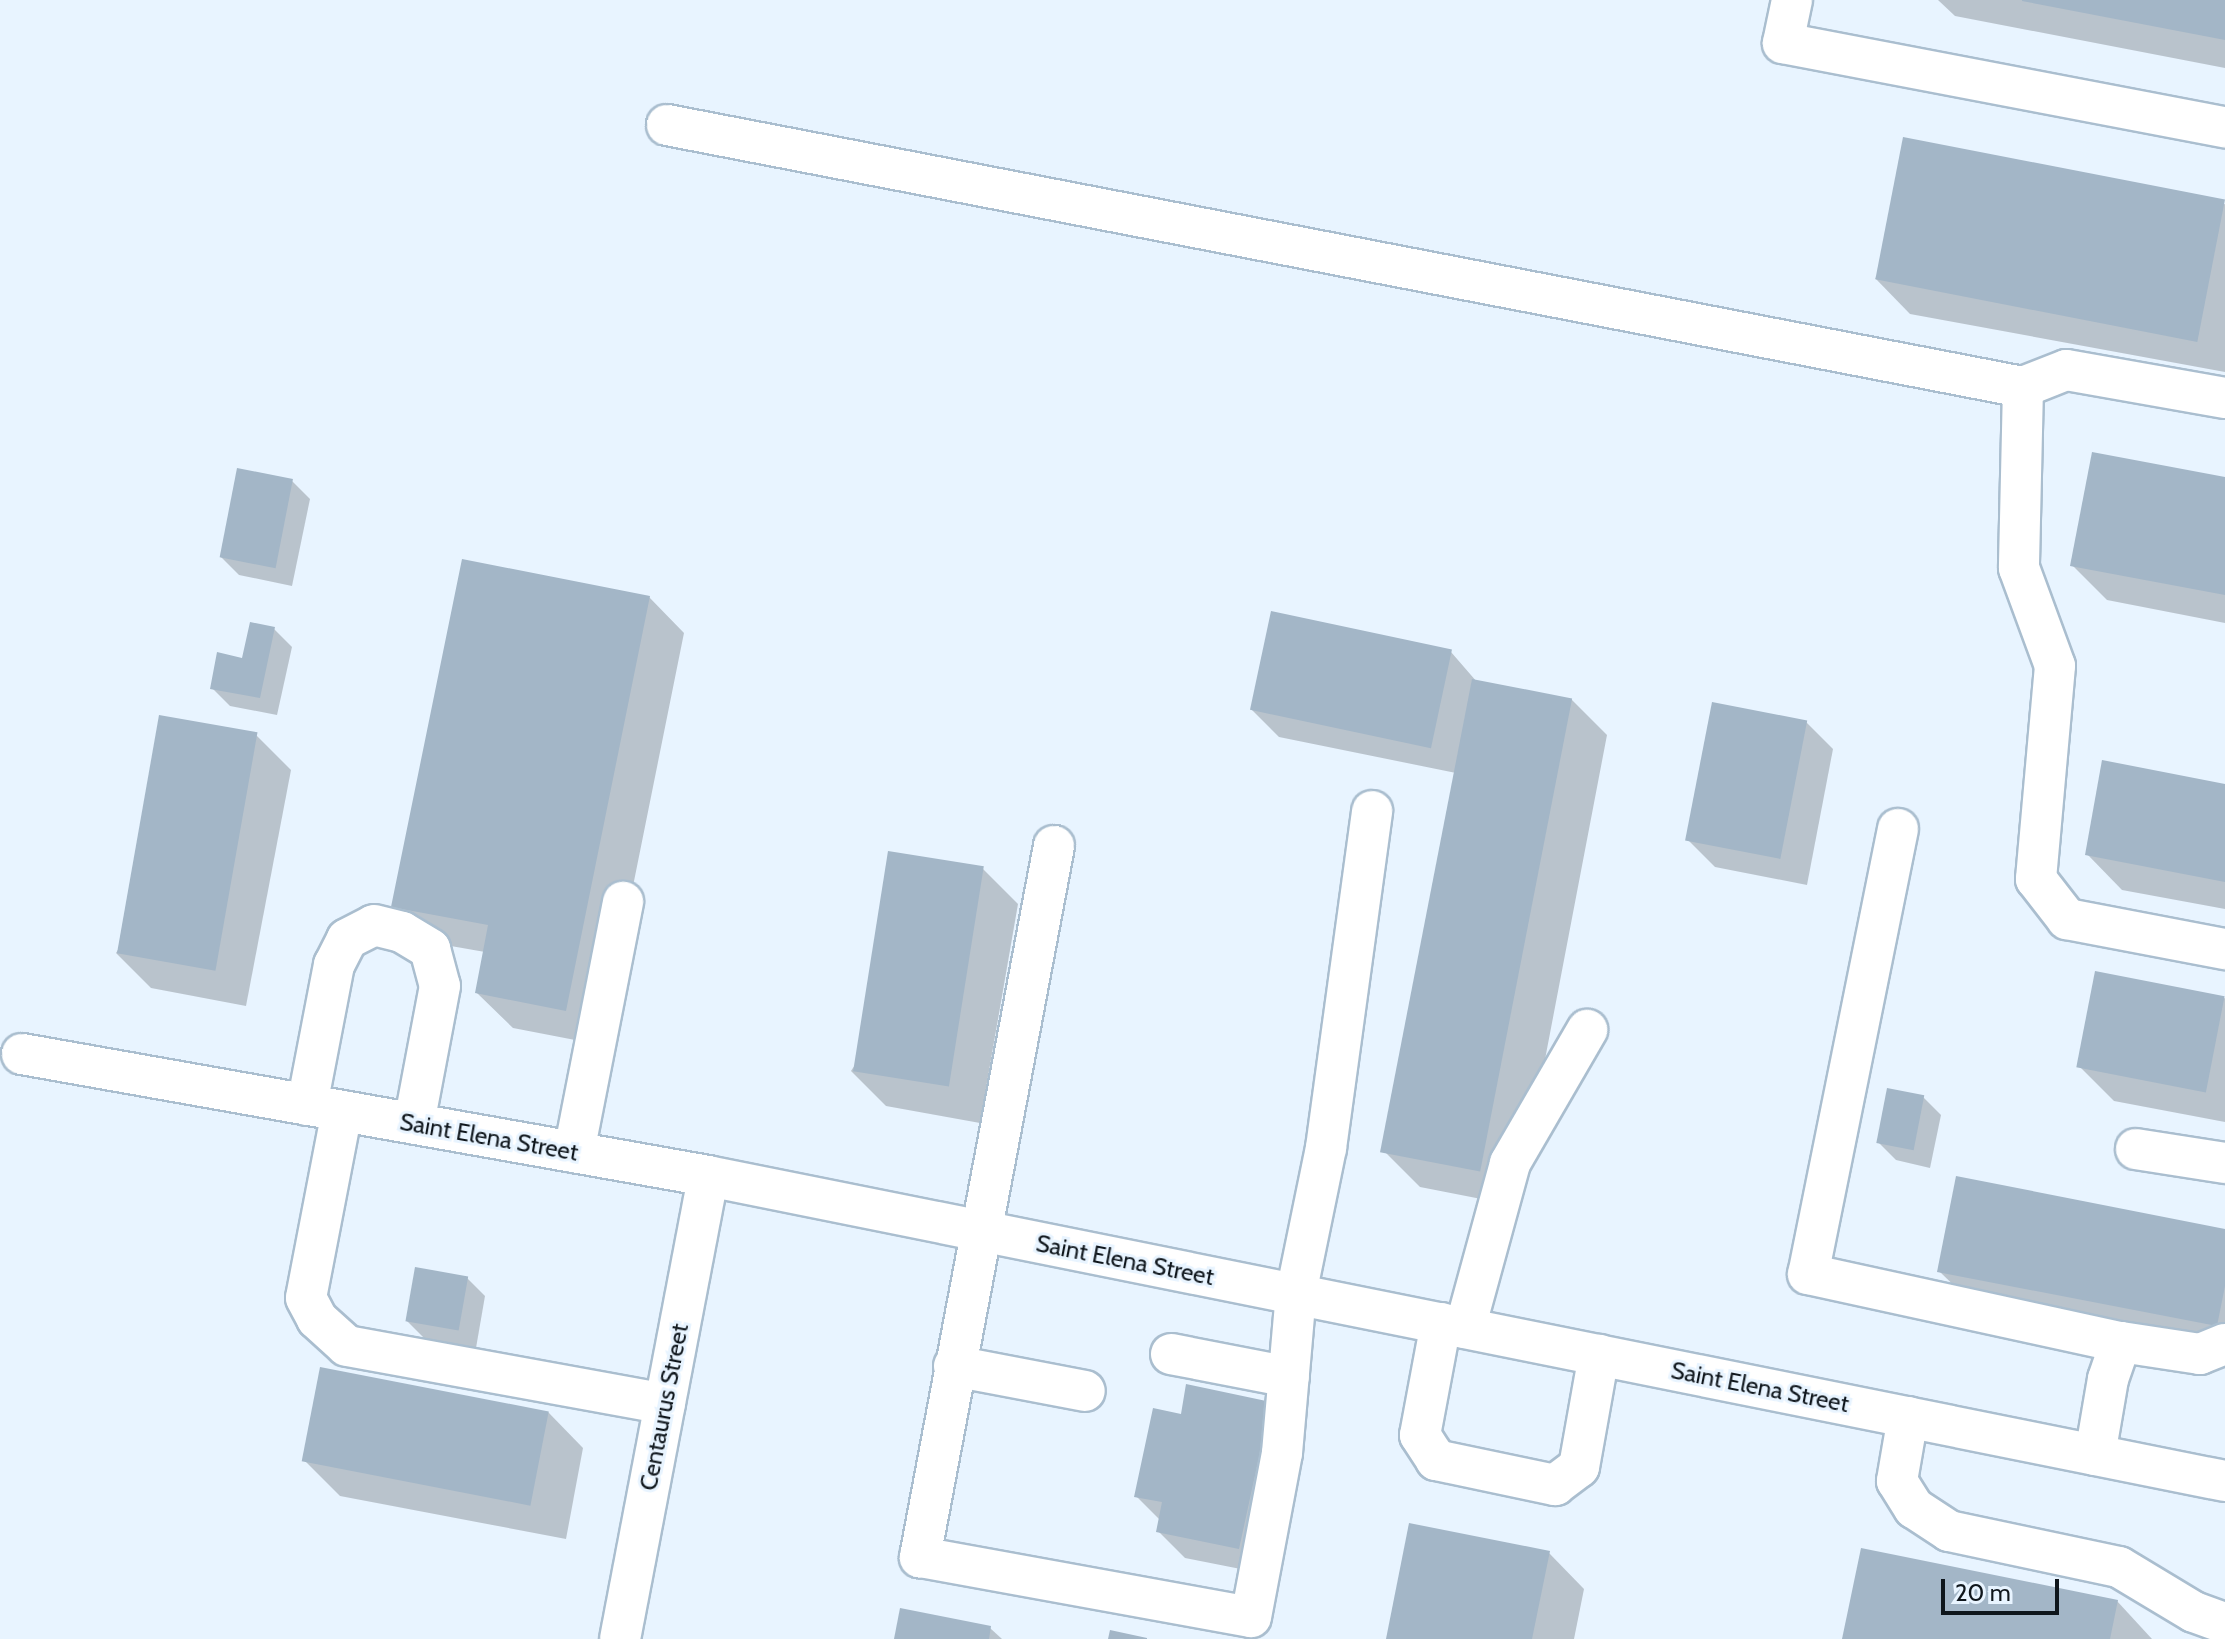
<!DOCTYPE html>
<html>
<head>
<meta charset="utf-8">
<style>
	body { margin:0 }
	#map { position:relative; width:2225px; height:1639px; overflow:hidden; background:#e8f4ff; font-family:Cabin,sans-serif }
	div>[style] { position:absolute }
	[style*='--x'] { left:calc(var(--x)*1px); top:calc(var(--y)*1px); width:calc(var(--w)*1px); rotate:calc(var(--a)*1deg) }
	.shadow>* { inset:0; background:#0003 }
	.building>* { inset:0; background:#a3b6c7; transform-origin:0 0 }
	.roads { filter:drop-shadow(2px 0 #aabecf) drop-shadow(-2px 0 #aabecf) drop-shadow(0 2px #aabecf) drop-shadow(0 -2px #aabecf) }
	.minor>* { height:40px; margin:-20px; padding:0 20px; transform-origin:20px; border-radius:20px; background:#fff }
	span { translate:-50% -50%; white-space:nowrap; text-align:center; line-height:1.15; -webkit-text-stroke:6px #e8f4ff; paint-order:stroke }
	.street-label { font-size:24px; color:#0f161c }
	.scale { position:absolute; left:1941px; top:1579px; width:118px; height:36px; box-sizing:border-box; border:4px solid #0f161c; border-top:0; padding-left:10px; font-size:24px; line-height:28px; white-space:nowrap; color:#0f161c; -webkit-text-stroke:6px #e8f4ff; paint-order:stroke }
</style>
</head>
<body>
<div id="map">
	<div class="shadow">
		<div style="clip-path:polygon(1938px 0,2225px 0,2225px 68px,1955px 16px)"></div>
		<div style="clip-path:polygon(2225px 204px,2225px 372px,1910px 314px,1875px 278px)"></div>
		<div style="clip-path:polygon(2225px 479px,2225px 623px,2107px 600px,2072px 565px)"></div>
		<div style="clip-path:polygon(292px 481px,310px 499px,292px 586px,239px 575px,221px 557px)"></div>
		<div style="clip-path:polygon(649px 597px,684px 633px,601px 1045px,513px 1028px,477px 993px,485px 952px,428px 942px,393px 907px)"></div>
		<div style="clip-path:polygon(274px 629px,292px 647px,277px 715px,230px 706px,212px 688px)"></div>
		<div style="clip-path:polygon(1451px 652px,1477px 682px,1571px 699px,1607px 735px,1517px 1206px,1420px 1187px,1385px 1152px,1456px 773px,1279px 737px,1252px 710px)"></div>
		<div style="clip-path:polygon(1806px 722px,1833px 749px,1807px 885px,1715px 867px,1688px 840px)"></div>
		<div style="clip-path:polygon(256px 735px,291px 770px,246px 1006px,151px 988px,116px 953px)"></div>
		<div style="clip-path:polygon(2225px 786px,2225px 909px,2122px 890px,2087px 854px)"></div>
		<div style="clip-path:polygon(983px 869px,1018px 904px,980px 1123px,886px 1106px,851px 1071px)"></div>
		<div style="clip-path:polygon(2225px 998px,2225px 1122px,2114px 1101px,2079px 1066px)"></div>
		<div style="clip-path:polygon(1923px 1097px,1941px 1115px,1930px 1168px,1896px 1160px,1878px 1142px)"></div>
		<div style="clip-path:polygon(2225px 1231px,2225px 1355px,1975px 1306px,1939px 1271px)"></div>
		<div style="clip-path:polygon(467px 1278px,485px 1296px,476px 1348px,425px 1339px,407px 1321px)"></div>
		<div style="clip-path:polygon(1270px 1404px,1266px 1574px,1185px 1558px,1158px 1531px,1161px 1521px,1136px 1496px,1182px 1416px)"></div>
		<div style="clip-path:polygon(548px 1412px,583px 1448px,566px 1539px,340px 1496px,305px 1461px)"></div>
		<div style="clip-path:polygon(1549px 1553px,1584px 1589px,1574px 1639px,1388px 1639px)"></div>
		<div style="clip-path:polygon(2117px 1601px,2152px 1639px,1844px 1639px)"></div>
		<div style="clip-path:polygon(990px 1628px,1002px 1639px,896px 1639px)"></div>
	</div>
	<div class="building">
		<div style="clip-path:polygon(2225px 0,2225px 40px,2022px 1px,2022px 0)"></div>
		<div style="left:1903px;top:137px;width:328px;height:145px;rotate:11deg"></div>
		<div style="clip-path:polygon(2092px 452px,2225px 477px,2225px 595px,2070px 566px)"></div>
		<div style="left:237px;top:468px;width:57px;height:91px;rotate:11deg"></div>
		<div style="clip-path:polygon(462px 559px,650px 596px,566px 1011px,475px 993px,488px 925px,391px 907px)"></div>
		<div style="left:1271px;top:611px;width:185px;height:101px;rotate:12deg"></div>
		<div style="clip-path:polygon(250px 622px,275px 627px,260px 698px,210px 689px,217px 652px,242px 658px)"></div>
		<div style="left:1472px;top:679px;width:102px;height:482px;rotate:11deg"></div>
		<div style="left:1712px;top:702px;width:97px;height:141px;rotate:11deg"></div>
		<div style="left:159px;top:715px;width:100px;height:242px;rotate:10deg"></div>
		<div style="clip-path:polygon(2102px 760px,2225px 784px,2225px 882px,2085px 855px)"></div>
		<div style="left:888px;top:851px;width:97px;height:223px;rotate:9deg"></div>
		<div style="left:2095px;top:971px;width:132px;height:98px;rotate:11deg"></div>
		<div style="left:1887px;top:1088px;width:38px;height:56px;rotate:11deg"></div>
		<div style="clip-path:polygon(1956px 1176px,2225px 1229px,2225px 1286px,2217px 1326px,1937px 1272px)"></div>
		<div style="left:415px;top:1267px;width:54px;height:55px;rotate:10deg"></div>
		<div style="left:320px;top:1367px;width:233px;height:96px;rotate:11deg"></div>
		<div style="clip-path:polygon(1186px 1384px,1271px 1402px,1239px 1549px,1156px 1532px,1162px 1502px,1134px 1497px,1153px 1408px,1181px 1414px)"></div>
		<div style="clip-path:polygon(1409px 1523px,1550px 1551px,1532px 1639px,1386px 1639px)"></div>
		<div style="clip-path:polygon(1861px 1548px,2118px 1600px,2110px 1639px,1842px 1639px)"></div>
		<div style="clip-path:polygon(900px 1608px,991px 1626px,989px 1639px,894px 1639px)"></div>
		<div style="clip-path:polygon(1110px 1630px,1147px 1638px,1147px 1639px,1108px 1639px)"></div>
	</div>
	<div class="roads">
		<div class="minor">
			<div style="--x:1792;--y:0;--w:44;--a:101.8"></div>
			<div style="--x:1783;--y:43;--w:450;--a:10.8"></div>
			<div style="--x:667;--y:125;--w:1381;--a:10.94"></div>
			<div style="--x:2225;--y:398;--w:161;--a:-170"></div>
			<div style="--x:2066;--y:370;--w:46;--a:158.4"></div>
			<div style="--x:2023;--y:387;--w:181;--a:91.3"></div>
			<div style="--x:2019;--y:568;--w:104;--a:69.8"></div>
			<div style="--x:2055;--y:666;--w:214;--a:95.1"></div>
			<div style="--x:2036;--y:879;--w:51;--a:52.2"></div>
			<div style="--x:2067;--y:919;--w:161;--a:10.8"></div>
			<div style="--x:1898;--y:829;--w:454;--a:101.4"></div>
			<div style="--x:1808;--y:1274;--w:320;--a:12.3"></div>
			<div style="--x:1054;--y:846;--w:724;--a:100.67"></div>
			<div style="--x:920;--y:1557;--w:336;--a:10.3"></div>
			<div style="--x:1251;--y:1617;--w:167;--a:-79.3"></div>
			<div style="--x:1282;--y:1453;--w:160;--a:-85"></div>
			<div style="--x:1296;--y:1294;--w:149;--a:-78.4"></div>
			<div style="--x:1326;--y:1148;--w:340;--a:-82.2"></div>
			<div style="--x:22;--y:1054;--w:697;--a:10.08"></div>
			<div style="--x:708;--y:1176;--w:1547;--a:11.37"></div>
			<div style="--x:307;--y:1105;--w:143;--a:-79.1"></div>
			<div style="--x:334;--y:965;--w:29;--a:-63"></div>
			<div style="--x:347;--y:939;--w:30;--a:-27"></div>
			<div style="--x:374;--y:925;--w:29;--a:14"></div>
			<div style="--x:402;--y:932;--w:33;--a:31"></div>
			<div style="--x:430;--y:949;--w:38;--a:75"></div>
			<div style="--x:440;--y:986;--w:140;--a:100.7"></div>
			<div style="--x:342;--y:1111;--w:190;--a:100.9"></div>
			<div style="--x:306;--y:1298;--w:24;--a:62"></div>
			<div style="--x:317;--y:1319;--w:40;--a:42"></div>
			<div style="--x:347;--y:1346;--w:323;--a:10.3"></div>
			<div style="--x:2136;--y:1149;--w:90;--a:8.9"></div>
			<div style="--x:574;--y:1152;--w:255;--a:-78.9"></div>
			<div style="--x:1441;--y:1323;--w:114;--a:100.6"></div>
			<div style="--x:1420;--y:1435;--w:30;--a:57"></div>
			<div style="--x:1436;--y:1460;--w:122;--a:11.9"></div>
			<div style="--x:1555;--y:1485;--w:30;--a:-37"></div>
			<div style="--x:1579;--y:1467;--w:114;--a:-79.9"></div>
			<div style="--x:1465;--y:1328;--w:171;--a:-74.7"></div>
			<div style="--x:1510;--y:1163;--w:154;--a:-59.9"></div>
			<div style="--x:1171;--y:1354;--w:120;--a:11"></div>
			<div style="--x:954;--y:1366;--w:133;--a:10.8"></div>
			<div style="--x:1908;--y:1417;--w:65;--a:99.8"></div>
			<div style="--x:1897;--y:1481;--w:32;--a:58"></div>
			<div style="--x:1914;--y:1508;--w:42;--a:33.3"></div>
			<div style="--x:1949;--y:1531;--w:174;--a:12"></div>
			<div style="--x:2119;--y:1567;--w:87;--a:31"></div>
			<div style="--x:2194;--y:1612;--w:33;--a:20"></div>
			<div style="--x:2095;--y:1455;--w:77;--a:-80.3"></div>
			<div style="--x:2108;--y:1379;--w:39;--a:-71"></div>
			<div style="--x:2121;--y:1342;--w:80;--a:8.6"></div>
			<div style="--x:2200;--y:1354;--w:27;--a:-22"></div>
			<div style="--x:620;--y:1639;--w:471;--a:-79.2"></div>
		</div>
	</div>
	<div class="street-label">
		<span style="left:489px;top:1137px;rotate:10deg">Saint Elena Street</span>
		<span style="left:1125px;top:1260px;rotate:11deg">Saint Elena Street</span>
		<span style="left:1760px;top:1387px;rotate:11deg">Saint Elena Street</span>
		<span style="left:664px;top:1407px;rotate:-79deg">Centaurus Street</span>
	</div>
	<div class="scale">20 m</div>
</div>
</body>
</html>
